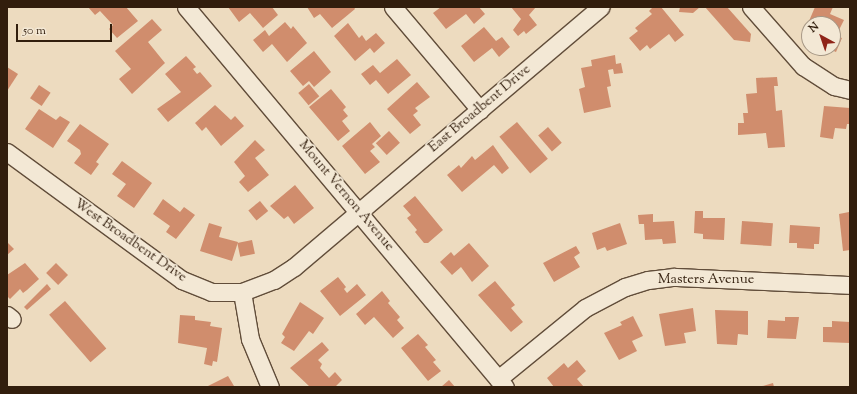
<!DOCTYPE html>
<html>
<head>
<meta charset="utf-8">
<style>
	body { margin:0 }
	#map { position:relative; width:857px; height:394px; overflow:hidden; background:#eddbbf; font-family:"Sorts Mill Goudy",serif }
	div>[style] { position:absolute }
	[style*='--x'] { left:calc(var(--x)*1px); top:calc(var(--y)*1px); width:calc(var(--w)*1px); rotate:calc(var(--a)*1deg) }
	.building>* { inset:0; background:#d08d6d; transform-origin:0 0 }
	.roads { filter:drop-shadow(1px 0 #614d3a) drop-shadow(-1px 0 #614d3a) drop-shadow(0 1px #614d3a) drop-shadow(0 -1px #614d3a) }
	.minor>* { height:17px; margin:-8.5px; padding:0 8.5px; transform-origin:8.5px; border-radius:8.5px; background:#f3e8d5 }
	span { translate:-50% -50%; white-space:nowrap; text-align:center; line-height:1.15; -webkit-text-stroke:3.5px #f3e8d5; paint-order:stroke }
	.street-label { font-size:14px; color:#321e0d }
	.frame { position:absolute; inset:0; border:8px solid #321e0d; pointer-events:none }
	.north { position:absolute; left:801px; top:16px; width:40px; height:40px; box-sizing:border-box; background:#f3e8d5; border:1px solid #a69785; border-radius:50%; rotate:320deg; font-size:11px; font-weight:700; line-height:16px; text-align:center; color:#321e0d }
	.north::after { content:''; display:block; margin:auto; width:14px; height:18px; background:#8f2418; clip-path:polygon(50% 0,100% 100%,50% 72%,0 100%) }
	.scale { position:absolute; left:16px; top:24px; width:96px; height:18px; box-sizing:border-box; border:2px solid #321e0d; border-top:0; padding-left:5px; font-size:12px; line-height:14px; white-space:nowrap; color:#321e0d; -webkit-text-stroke:3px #f3e8d5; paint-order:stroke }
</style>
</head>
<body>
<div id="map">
	<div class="building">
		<div style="clip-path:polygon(88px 7px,126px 7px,138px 21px,117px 38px,109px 29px,113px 25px,100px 11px,95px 15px)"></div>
		<div style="clip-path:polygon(228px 7px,272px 7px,278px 15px,263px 28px,250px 13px,239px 22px)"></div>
		<div style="clip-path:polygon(307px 7px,354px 7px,355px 9px,332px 28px,320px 14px,314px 18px)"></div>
		<div style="clip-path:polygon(441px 7px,479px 7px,485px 14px,474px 24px,466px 14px,446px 29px,433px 13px)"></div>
		<div style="clip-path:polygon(511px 7px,536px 7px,529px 15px,537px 25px,526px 34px,524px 31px,518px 36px,513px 30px,521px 19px)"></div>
		<div style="clip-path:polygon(653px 7px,661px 7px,684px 35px,675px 42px,669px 34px,650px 49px,647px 45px,640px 51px,629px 38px,638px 31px,635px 28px,652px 14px,649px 11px)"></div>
		<div style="clip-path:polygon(680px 7px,700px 7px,693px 13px,679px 12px)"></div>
		<div style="clip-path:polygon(705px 7px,727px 7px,751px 34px,750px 42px,734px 40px)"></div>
		<div style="clip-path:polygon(815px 7px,833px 7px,830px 14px,844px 20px,836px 36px,842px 38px,836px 52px,827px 48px,833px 48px,833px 24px,809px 24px,809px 29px,806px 28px)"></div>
		<div style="clip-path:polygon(152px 19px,162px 30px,148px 42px,165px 63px,132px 94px,119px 79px,131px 69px,115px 51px)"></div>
		<div style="clip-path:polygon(285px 22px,291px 29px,293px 26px,307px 43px,287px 62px,272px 44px,263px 52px,253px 40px,265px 30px,269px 36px)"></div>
		<div style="clip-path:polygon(348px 23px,359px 38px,362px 35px,366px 41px,376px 33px,385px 43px,374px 53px,370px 48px,355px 61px,334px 36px)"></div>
		<div style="clip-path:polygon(484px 27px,496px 41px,502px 37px,510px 47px,499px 57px,492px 48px,474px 62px,461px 46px)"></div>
		<div style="clip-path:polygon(314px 51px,331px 72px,314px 87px,309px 81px,303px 86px,290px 71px)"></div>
		<div style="clip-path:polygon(615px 55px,616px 64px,621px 63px,623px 73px,614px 74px,613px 69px,608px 70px,611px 86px,607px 87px,611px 107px,584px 113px,579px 89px,585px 87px,581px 68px,592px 66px,591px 60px)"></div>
		<div style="clip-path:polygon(186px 56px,196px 67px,193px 69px,197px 74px,200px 72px,212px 86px,168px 122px,157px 109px,181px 92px,165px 74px)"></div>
		<div style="clip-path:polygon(397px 59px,411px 75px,388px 94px,376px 80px,370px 85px,361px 74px,373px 65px,380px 73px)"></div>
		<div style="clip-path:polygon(7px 67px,18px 74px,7px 91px)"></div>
		<div style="clip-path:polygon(777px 77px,778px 86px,774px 86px,776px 111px,782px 110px,785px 147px,768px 148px,766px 133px,738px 135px,738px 123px,744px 123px,743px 113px,748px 113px,746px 94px,757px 93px,756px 78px)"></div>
		<div style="clip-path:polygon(417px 82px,430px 97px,415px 108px,418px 111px,413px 115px,421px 125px,410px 134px,387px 109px)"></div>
		<div style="left:309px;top:84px;width:16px;height:14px;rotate:50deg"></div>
		<div style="left:39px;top:85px;width:14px;height:16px;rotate:34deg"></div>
		<div style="clip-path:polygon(331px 89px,346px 107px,343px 110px,348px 116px,342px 121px,350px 131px,338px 141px,309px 107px)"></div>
		<div style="clip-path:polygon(215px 105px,231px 120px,235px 116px,244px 126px,221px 146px,206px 127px,202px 131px,195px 123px)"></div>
		<div style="clip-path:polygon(824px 106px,850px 108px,850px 124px,847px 124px,846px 129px,835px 128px,833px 139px,820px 137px)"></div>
		<div style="clip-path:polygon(39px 109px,56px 120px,60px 116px,70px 122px,53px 148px,25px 129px)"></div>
		<div style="clip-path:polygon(370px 122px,381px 136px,372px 144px,375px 147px,370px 151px,380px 162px,365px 174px,342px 146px)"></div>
		<div style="left:517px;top:122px;width:48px;height:23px;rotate:50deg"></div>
		<div style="clip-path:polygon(80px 124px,109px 144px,96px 162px,99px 164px,91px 175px,74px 163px,81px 154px,80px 150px,67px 141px)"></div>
		<div style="left:548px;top:127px;width:21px;height:13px;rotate:49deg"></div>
		<div style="left:389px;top:131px;width:16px;height:18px;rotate:47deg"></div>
		<div style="clip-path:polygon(255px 140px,265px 150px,255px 158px,269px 175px,248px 192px,239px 182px,245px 176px,234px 162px)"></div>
		<div style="clip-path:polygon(493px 145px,509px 168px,502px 174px,494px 165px,462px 192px,447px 175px,459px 165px,461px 168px,472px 156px,475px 160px)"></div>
		<div style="clip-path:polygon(122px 161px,152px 183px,134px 208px,117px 196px,126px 184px,112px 174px)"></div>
		<div style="clip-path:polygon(295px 185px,314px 208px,294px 224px,288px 216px,284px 219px,270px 206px)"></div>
		<div style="clip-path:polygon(415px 196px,443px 230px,428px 243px,424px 243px,415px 232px,417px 230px,407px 218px,411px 215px,403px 206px)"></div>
		<div style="clip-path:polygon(163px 199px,180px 212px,184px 207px,195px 215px,176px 239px,166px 232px,170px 226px,153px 214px)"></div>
		<div style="left:260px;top:201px;width:13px;height:15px;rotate:51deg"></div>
		<div style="clip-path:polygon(695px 211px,703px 211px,703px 218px,725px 218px,724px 240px,703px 239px,703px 234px,694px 233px)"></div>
		<div style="clip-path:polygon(849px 212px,850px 250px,843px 251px,839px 214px)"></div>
		<div style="clip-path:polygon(653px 214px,653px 222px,674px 221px,676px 243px,663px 244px,662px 239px,645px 240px,644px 224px,639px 224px,638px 215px)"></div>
		<div style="left:742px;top:221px;width:31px;height:23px;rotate:4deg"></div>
		<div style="clip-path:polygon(209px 223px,222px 227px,219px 237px,238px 242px,232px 261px,200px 251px)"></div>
		<div style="clip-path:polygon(620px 223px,627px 244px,607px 251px,605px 247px,597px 250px,592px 233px)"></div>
		<div style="clip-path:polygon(790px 225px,820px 227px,819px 244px,814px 244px,814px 249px,797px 248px,797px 243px,789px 243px)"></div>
		<div style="left:252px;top:240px;width:14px;height:15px;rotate:78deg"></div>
		<div style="clip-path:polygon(7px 242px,14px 249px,7px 255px)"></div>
		<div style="clip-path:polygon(469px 243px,489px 266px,472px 282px,461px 267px,452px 275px,440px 262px,451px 252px,454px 256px)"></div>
		<div style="clip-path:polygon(576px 246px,580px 253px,574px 257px,580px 267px,554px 282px,543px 263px)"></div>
		<div style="clip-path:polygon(25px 263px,39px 279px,27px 290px,23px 293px,20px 289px,10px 299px,7px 296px,7px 275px)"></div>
		<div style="left:56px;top:263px;width:17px;height:14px;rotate:45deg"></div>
		<div style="clip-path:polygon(338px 277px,346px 287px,344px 289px,347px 293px,357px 284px,366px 295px,340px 316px,320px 291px)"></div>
		<div style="clip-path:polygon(495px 281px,515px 305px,511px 308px,523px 322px,511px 332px,478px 295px)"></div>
		<div style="clip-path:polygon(47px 284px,51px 289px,27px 310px,24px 307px)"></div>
		<div style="clip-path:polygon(382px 291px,390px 301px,388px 303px,400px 317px,397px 320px,404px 328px,393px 338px,374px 317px,365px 325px,356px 314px)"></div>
		<div style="left:65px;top:301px;width:63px;height:21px;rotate:49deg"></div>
		<div style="clip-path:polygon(300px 302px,324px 318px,313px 334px,309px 331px,294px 351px,281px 343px,285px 337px,282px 334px)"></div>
		<div style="clip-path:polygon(693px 308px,696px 331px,684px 333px,686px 343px,665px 346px,659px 314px)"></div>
		<div style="clip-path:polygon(715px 310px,748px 311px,748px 335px,738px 334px,737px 345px,717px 344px)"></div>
		<div style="clip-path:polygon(180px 315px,195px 316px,195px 320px,211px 322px,210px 326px,222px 328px,217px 362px,213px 361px,212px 366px,204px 364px,207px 348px,178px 343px)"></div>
		<div style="clip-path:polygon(633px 316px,643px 336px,632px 341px,637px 351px,619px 360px,604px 333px,622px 325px,620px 322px)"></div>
		<div style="clip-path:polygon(785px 317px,799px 317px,796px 339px,767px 338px,768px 320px,785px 321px)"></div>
		<div style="clip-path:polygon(832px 321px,850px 322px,850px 343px,823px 342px,823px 327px,832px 327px)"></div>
		<div style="clip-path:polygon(418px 334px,428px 345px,425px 347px,436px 360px,433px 362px,441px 371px,428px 381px,401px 348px)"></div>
		<div style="clip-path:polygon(322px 342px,329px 350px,318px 360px,322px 364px,320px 368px,329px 378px,335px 372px,342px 380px,335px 387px,310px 387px,290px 368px)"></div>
		<div style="clip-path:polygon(577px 360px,586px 371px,577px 379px,584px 387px,554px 387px,547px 378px,564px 363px,568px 368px)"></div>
		<div style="clip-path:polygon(228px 376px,234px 386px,232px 387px,206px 387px)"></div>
		<div style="clip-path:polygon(449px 380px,455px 387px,441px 387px)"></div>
		<div style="clip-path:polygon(773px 383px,774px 387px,759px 387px)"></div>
	</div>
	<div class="roads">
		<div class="minor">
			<div style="--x:186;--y:7;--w:496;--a:50"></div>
			<div style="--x:393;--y:7;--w:135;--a:49.8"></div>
			<div style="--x:751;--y:7;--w:79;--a:48.6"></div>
			<div style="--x:803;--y:66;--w:37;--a:33"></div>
			<div style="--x:834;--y:86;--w:16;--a:14"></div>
			<div style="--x:7;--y:152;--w:217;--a:36.2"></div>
			<div style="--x:182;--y:280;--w:31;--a:22"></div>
			<div style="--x:211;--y:292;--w:31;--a:0"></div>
			<div style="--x:242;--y:292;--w:34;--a:-21"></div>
			<div style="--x:274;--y:280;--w:24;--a:-33"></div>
			<div style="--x:294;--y:267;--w:402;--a:-40.3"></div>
			<div style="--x:242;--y:292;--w:48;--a:80.3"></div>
			<div style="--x:250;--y:339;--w:52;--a:67.4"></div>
			<div style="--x:7;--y:315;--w:6;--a:39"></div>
			<div style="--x:498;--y:379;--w:112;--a:-39.2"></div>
			<div style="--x:585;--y:308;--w:45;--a:-27.7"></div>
			<div style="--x:625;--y:287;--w:24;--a:-17"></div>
			<div style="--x:648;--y:280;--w:26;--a:-7"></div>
			<div style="--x:674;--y:277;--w:176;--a:2.6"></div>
		</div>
	</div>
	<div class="street-label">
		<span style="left:480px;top:109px;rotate:-40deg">East Broadbent Drive</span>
		<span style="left:346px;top:196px;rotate:50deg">Mount Vernon Avenue</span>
		<span style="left:130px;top:241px;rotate:35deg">West Broadbent Drive</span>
		<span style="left:706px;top:280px">Masters Avenue</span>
	</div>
	<div class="frame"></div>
	<div class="north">N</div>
	<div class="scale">50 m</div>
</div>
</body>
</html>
